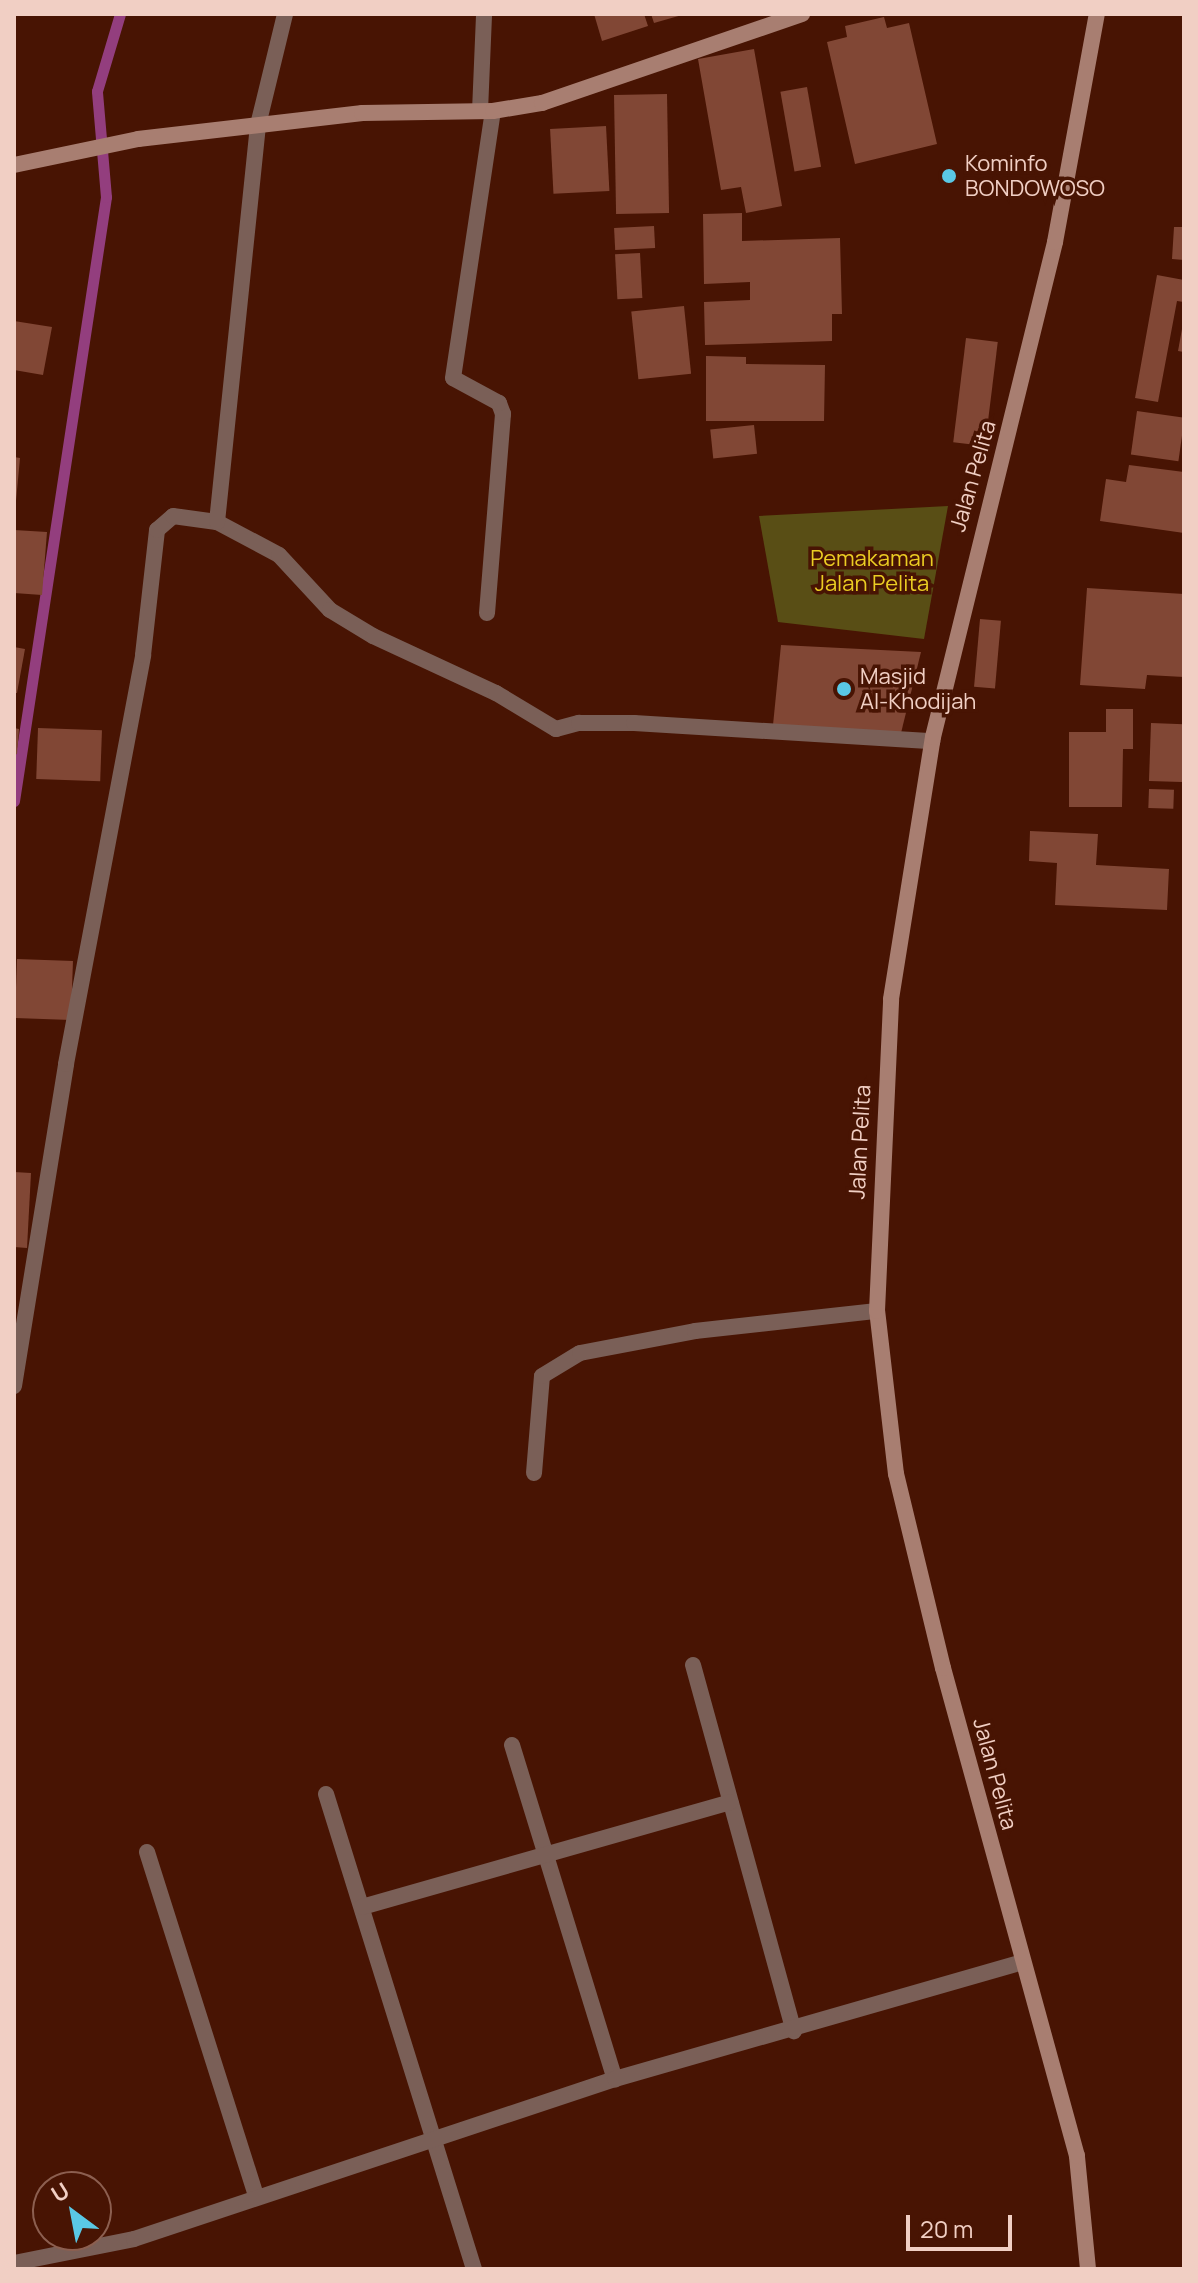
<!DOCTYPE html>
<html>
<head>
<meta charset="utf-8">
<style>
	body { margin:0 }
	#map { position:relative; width:1198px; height:2283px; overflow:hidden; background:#481403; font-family:Manrope,sans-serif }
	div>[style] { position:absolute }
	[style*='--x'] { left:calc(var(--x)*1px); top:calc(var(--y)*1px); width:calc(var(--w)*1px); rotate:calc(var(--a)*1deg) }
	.green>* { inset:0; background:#594e15 }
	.stream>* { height:11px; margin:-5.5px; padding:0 5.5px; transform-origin:5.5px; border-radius:5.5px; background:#933e7e }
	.building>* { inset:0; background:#814735; transform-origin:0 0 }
	.street>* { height:16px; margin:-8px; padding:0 8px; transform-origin:8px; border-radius:8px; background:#7a5f57 }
	.secondary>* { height:16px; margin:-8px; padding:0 8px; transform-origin:8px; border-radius:8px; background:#a87e71 }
	.dots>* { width:22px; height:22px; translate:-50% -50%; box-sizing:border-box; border:4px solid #481403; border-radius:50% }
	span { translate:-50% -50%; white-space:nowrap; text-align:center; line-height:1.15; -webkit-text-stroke:7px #481403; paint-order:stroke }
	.poi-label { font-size:22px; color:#f1cfc4 }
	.left { translate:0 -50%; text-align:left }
	.street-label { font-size:22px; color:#f1cfc4 }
	.park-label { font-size:22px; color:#ebcd23 }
	.frame { position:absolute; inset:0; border:16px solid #f1cfc4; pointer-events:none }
	.north { position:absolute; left:32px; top:2171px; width:80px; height:80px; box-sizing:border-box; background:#481403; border:2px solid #8c5f50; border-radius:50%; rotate:328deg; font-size:22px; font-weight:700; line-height:32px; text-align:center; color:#f1cfc4 }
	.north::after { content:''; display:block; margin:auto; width:28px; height:36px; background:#5ac8e5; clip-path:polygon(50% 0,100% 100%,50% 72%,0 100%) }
	.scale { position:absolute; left:906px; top:2215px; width:106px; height:36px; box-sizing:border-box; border:4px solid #f1cfc4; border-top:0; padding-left:10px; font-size:24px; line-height:28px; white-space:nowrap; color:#f1cfc4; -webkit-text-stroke:6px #481403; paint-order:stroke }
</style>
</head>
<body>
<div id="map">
	<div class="green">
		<div style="clip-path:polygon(948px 506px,924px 639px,778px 622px,759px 516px)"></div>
	</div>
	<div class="stream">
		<div style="--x:14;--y:801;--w:611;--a:-81.34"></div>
		<div style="--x:106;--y:197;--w:106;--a:-94.9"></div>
		<div style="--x:97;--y:91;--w:80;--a:-73.4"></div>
	</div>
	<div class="building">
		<div style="clip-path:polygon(594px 14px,644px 14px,648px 26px,602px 41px)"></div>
		<div style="clip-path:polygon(651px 14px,682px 14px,682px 15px,654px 23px)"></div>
		<div style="clip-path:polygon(884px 17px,887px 28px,909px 23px,937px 144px,855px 164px,827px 42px,847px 37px,845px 26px)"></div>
		<div style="clip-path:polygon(754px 49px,782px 206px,746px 213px,741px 187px,721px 190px,698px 59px)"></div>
		<div style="left:807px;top:87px;width:81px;height:27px;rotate:80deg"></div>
		<div style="left:667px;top:94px;width:119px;height:53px;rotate:89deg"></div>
		<div style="left:606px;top:126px;width:65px;height:56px;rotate:87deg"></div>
		<div style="clip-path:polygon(742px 213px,742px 241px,840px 238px,842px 314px,832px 314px,832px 341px,705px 345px,704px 302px,750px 300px,750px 282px,704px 284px,703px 214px)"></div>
		<div style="left:654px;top:226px;width:22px;height:40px;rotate:87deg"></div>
		<div style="clip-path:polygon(1174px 227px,1184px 227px,1184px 260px,1172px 259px)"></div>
		<div style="left:640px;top:253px;width:45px;height:25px;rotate:87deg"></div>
		<div style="clip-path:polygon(1157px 275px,1184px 280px,1184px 302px,1177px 301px,1158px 402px,1135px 398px)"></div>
		<div style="left:684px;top:306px;width:68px;height:53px;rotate:84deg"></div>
		<div style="clip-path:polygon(1184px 318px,1184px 352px,1178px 351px)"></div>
		<div style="clip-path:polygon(14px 321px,52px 327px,43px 375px,14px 370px)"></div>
		<div style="left:966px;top:338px;width:32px;height:105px;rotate:7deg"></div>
		<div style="clip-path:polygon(706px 356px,746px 357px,746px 364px,825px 365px,824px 421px,706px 421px)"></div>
		<div style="left:1137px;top:411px;width:48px;height:44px;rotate:8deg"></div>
		<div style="left:754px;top:425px;width:29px;height:44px;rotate:84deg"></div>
		<div style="clip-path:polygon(14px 457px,20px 458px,16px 501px,14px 501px)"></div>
		<div style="clip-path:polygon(1129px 465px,1184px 472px,1184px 533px,1100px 521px,1106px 479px,1126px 482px)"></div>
		<div style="clip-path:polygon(14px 530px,47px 532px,42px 595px,14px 593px)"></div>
		<div style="clip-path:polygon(1087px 588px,1184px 594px,1184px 677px,1147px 675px,1145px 689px,1080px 685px)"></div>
		<div style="left:980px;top:619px;width:21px;height:68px;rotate:5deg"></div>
		<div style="clip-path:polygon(781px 645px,921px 652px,900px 737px,773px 725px)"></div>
		<div style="clip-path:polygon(14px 647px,25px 649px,17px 693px,14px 693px)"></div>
		<div style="clip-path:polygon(1106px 709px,1133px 709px,1133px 749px,1123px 749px,1122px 807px,1069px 807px,1069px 732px,1106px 732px)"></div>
		<div style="left:1151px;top:723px;width:33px;height:58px;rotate:2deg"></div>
		<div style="clip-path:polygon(14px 728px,19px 729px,17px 754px,14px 754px)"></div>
		<div style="left:38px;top:728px;width:64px;height:51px;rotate:2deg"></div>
		<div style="left:1149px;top:789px;width:25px;height:19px;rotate:2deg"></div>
		<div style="clip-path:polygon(1030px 831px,1098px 834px,1096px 865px,1169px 869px,1167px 910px,1055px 905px,1057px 863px,1029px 861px)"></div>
		<div style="left:17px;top:959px;width:56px;height:59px;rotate:2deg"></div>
		<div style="clip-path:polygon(14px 1172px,31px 1173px,27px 1248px,14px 1247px)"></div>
	</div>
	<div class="street">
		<div style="--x:480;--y:111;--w:97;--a:-87.6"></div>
		<div style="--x:217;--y:522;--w:70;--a:28"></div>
		<div style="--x:279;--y:555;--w:75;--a:47.2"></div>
		<div style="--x:330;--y:610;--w:50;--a:31.2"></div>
		<div style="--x:373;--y:636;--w:136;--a:24.9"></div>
		<div style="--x:496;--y:693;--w:70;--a:31"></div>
		<div style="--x:556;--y:729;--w:24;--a:-15"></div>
		<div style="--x:579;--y:723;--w:55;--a:0"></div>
		<div style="--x:634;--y:723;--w:299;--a:3.5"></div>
		<div style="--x:487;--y:613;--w:200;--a:-85.4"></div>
		<div style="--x:503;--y:414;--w:12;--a:-110"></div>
		<div style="--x:499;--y:403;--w:52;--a:-151.5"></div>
		<div style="--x:453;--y:378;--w:270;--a:-81.5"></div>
		<div style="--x:14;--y:1386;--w:326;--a:-80.8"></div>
		<div style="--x:66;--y:1064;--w:416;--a:-79.3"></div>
		<div style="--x:143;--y:655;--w:126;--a:-83.6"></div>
		<div style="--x:157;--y:530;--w:21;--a:-41"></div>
		<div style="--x:173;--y:516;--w:44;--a:7.8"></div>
		<div style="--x:217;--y:522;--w:399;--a:-84.1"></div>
		<div style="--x:258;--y:125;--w:114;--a:-76.3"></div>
		<div style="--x:534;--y:1473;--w:97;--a:-85.3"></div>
		<div style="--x:542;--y:1376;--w:44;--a:-31.2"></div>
		<div style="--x:580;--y:1353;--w:117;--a:-10.8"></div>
		<div style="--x:695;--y:1331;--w:183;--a:-6.3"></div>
		<div style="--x:693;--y:1665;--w:380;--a:74.6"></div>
		<div style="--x:512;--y:1745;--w:350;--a:72.9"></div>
		<div style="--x:326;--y:1794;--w:498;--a:72.7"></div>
		<div style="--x:147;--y:1852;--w:361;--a:72.4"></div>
		<div style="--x:362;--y:1907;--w:383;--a:-15.9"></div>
		<div style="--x:14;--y:2263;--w:122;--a:-11.3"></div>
		<div style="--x:134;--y:2239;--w:507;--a:-18.4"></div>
		<div style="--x:615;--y:2079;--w:424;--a:-16"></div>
	</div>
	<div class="secondary">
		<div style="--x:14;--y:165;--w:127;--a:-11.8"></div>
		<div style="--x:138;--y:139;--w:226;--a:-6.6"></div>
		<div style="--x:362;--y:113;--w:131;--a:-0.9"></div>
		<div style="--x:493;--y:111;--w:50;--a:-9.3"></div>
		<div style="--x:542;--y:103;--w:275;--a:-18.9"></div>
		<div style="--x:1088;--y:2269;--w:114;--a:-95.6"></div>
		<div style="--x:1077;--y:2156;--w:506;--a:-105.35"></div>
		<div style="--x:943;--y:1668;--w:200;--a:-103.6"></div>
		<div style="--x:896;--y:1474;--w:164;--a:-96.6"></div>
		<div style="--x:877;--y:1311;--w:312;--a:-87.4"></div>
		<div style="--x:891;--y:999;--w:265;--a:-80.9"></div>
		<div style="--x:933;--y:737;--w:510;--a:-76.15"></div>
		<div style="--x:1055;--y:242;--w:232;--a:-79.6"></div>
	</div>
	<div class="dots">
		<div style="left:949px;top:176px;background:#5ac8e5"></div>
		<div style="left:844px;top:689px;background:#5ac8e5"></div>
	</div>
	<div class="poi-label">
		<span class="left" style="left:965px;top:176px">Kominfo<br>BONDOWOSO</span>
		<span class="left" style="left:860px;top:689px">Masjid<br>Al-Khodijah</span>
	</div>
	<div class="street-label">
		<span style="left:973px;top:476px;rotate:-74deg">Jalan Pelita</span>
		<span style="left:860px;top:1142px;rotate:-87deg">Jalan Pelita</span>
		<span style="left:995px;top:1774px;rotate:75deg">Jalan Pelita</span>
	</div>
	<div class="park-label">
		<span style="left:872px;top:571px">Pemakaman<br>Jalan Pelita</span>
	</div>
	<div class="frame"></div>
	<div class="north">U</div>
	<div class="scale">20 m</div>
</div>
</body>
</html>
